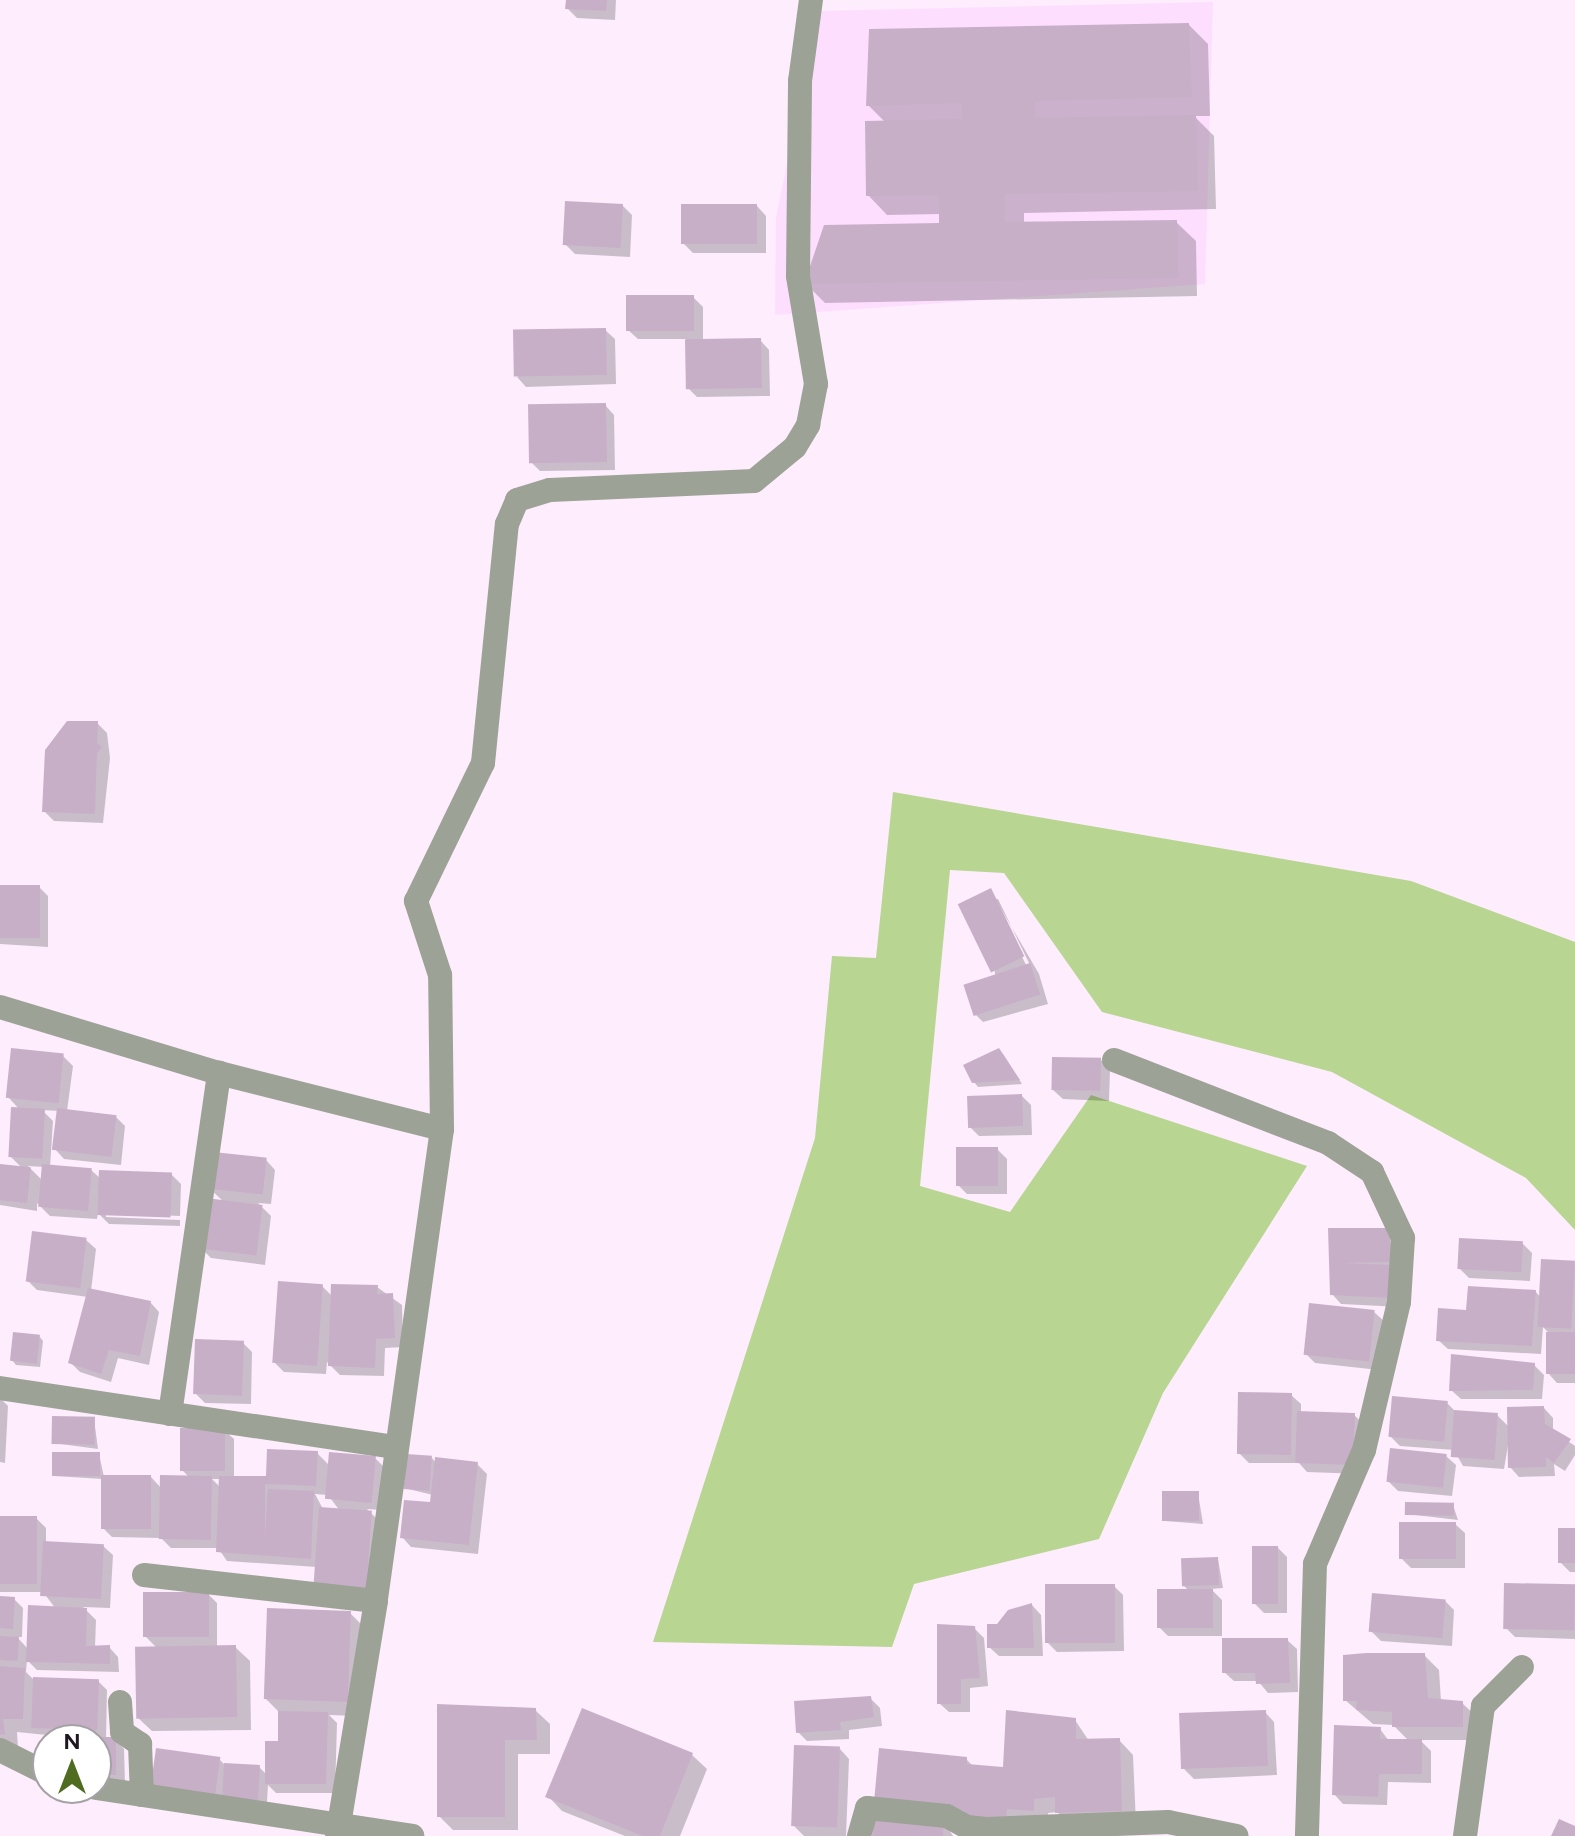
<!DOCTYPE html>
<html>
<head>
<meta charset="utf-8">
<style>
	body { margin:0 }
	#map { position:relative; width:1575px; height:1836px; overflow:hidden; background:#fdedfd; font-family:Figtree,sans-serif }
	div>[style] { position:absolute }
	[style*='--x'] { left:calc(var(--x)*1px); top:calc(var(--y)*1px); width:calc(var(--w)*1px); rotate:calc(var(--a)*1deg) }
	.built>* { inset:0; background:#fedefe }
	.green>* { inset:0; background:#b8d592 }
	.shadow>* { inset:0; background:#0003 }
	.building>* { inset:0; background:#c8afc8; transform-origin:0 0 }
	.street>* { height:24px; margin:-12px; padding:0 12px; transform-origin:12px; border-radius:12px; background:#9ca295 }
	span { translate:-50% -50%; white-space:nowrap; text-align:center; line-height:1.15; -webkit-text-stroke:7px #fff; paint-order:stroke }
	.north { position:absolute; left:32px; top:1724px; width:80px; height:80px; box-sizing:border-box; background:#fff; border:2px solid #a5a2a5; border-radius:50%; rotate:0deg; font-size:22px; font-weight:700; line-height:32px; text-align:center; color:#1f171f }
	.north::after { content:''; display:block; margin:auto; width:28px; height:36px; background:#4f6c20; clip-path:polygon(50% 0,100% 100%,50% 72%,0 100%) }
</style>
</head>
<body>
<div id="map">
	<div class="built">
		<div style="clip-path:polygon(1213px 2px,1205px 284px,775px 315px,776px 217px,819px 11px)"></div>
	</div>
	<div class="green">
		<div style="clip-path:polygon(893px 792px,1411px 881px,1575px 942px,1575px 1230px,1526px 1178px,1332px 1072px,1102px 1012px,1004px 873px,950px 870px,920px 1186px,1010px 1212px,1091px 1095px,1307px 1166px,1163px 1393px,1099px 1539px,914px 1584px,892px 1647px,653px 1642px,815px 1138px,832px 956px,876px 958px)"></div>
	</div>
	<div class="shadow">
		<div style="clip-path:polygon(568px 0,616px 0,615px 20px,577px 18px,568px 9px)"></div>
		<div style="clip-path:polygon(1189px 25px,1208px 44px,1210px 116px,1194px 116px,1214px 136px,1216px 209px,1024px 213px,1024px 224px,1176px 222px,1196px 241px,1197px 296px,825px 303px,806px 284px,941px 225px,941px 214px,887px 215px,868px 195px,885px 122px,868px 105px)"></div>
		<div style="clip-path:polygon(622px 205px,632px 215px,630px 257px,575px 254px,565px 244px)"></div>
		<div style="clip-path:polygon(757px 206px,766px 216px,766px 253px,693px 253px,683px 243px)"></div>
		<div style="clip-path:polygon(693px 297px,703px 307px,703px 341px,760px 340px,769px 350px,770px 396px,697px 397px,688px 388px,687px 339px,638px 339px,628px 330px)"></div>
		<div style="clip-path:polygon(605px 330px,615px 339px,616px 384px,526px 387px,517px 377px)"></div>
		<div style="clip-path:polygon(605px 405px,614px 415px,615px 470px,540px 471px,531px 462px)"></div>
		<div style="clip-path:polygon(97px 723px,107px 733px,110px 758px,103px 823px,54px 821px,44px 811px)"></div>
		<div style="clip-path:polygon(0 887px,39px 887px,48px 896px,48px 947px,0 944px)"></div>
		<div style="clip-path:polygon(evenodd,990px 890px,1039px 974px,1048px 1004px,983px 1022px,974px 1013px,995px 975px,990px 890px,994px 899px,998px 899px,1030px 965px,1027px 967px,994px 899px)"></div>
		<div style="clip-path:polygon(1003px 1054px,1022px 1084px,978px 1087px,974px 1082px)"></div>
		<div style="clip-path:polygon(evenodd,63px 1056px,73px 1066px,67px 1111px,116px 1117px,125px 1126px,121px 1165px,64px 1159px,54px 1148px,59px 1111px,42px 1110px,53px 1121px,50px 1167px,91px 1170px,101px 1179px,171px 1174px,181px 1184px,180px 1216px,106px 1213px,106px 1217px,180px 1220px,180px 1226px,109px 1224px,98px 1213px,97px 1219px,50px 1216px,37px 1203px,37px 1211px,0 1205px,0 1166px,22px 1168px,10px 1156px,20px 1110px,8px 1097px,63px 1056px,28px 1166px,44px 1167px,43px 1181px,28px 1166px)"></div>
		<div style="clip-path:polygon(1101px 1060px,1110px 1070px,1109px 1101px,1063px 1099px,1053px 1090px)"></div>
		<div style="clip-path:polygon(1022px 1096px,1031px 1105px,1032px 1135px,979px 1136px,970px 1127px)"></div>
		<div style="clip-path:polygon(997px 1149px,1007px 1159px,1007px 1194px,967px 1194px,958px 1185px)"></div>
		<div style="clip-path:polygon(266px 1160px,275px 1170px,271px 1204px,258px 1203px,271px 1216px,265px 1265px,211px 1258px,202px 1249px,224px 1202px,210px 1189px)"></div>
		<div style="clip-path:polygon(1331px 1230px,1389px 1230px,1401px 1307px,1341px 1304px,1332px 1294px)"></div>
		<div style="clip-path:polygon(86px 1240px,96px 1249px,91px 1291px,150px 1302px,159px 1312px,149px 1365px,118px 1358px,111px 1382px,80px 1372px,71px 1363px,88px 1297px,37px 1290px,28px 1281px)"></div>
		<div style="clip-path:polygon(1522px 1243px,1532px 1253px,1530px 1281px,1469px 1278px,1460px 1269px)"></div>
		<div style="clip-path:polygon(1575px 1263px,1575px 1383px,1557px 1383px,1548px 1373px,1548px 1332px,1543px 1327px,1541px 1354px,1448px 1349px,1438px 1340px,1468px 1312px,1535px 1291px,1542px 1299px)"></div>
		<div style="clip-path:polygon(322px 1286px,333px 1297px,377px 1287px,402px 1305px,403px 1347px,385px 1348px,384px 1376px,340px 1375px,327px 1362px,326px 1374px,284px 1372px,274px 1362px)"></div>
		<div style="clip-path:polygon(1374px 1312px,1384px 1321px,1379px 1370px,1315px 1363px,1306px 1354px)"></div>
		<div style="clip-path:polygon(39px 1336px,43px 1341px,40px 1367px,16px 1365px,12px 1360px)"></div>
		<div style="clip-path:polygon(243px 1343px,252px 1352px,251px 1404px,205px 1403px,195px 1393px)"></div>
		<div style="clip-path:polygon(1534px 1365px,1544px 1375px,1542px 1399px,1461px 1399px,1451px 1390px)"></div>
		<div style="clip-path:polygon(1291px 1395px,1301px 1404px,1301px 1413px,1354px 1415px,1364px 1424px,1362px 1474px,1307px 1472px,1299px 1463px,1249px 1463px,1239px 1453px)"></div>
		<div style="clip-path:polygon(0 1398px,8px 1406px,5px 1463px,0 1462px)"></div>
		<div style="clip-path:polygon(1447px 1403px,1456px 1412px,1497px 1415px,1509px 1427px,1544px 1408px,1553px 1418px,1553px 1431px,1575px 1446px,1575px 1455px,1565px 1471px,1554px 1464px,1555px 1476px,1519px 1477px,1510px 1467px,1509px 1439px,1504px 1469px,1463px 1466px,1454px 1450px,1400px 1446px,1390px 1436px)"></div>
		<div style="clip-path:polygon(94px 1419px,98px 1449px,53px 1443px)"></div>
		<div style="clip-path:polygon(evenodd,224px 1430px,234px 1439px,234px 1478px,268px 1478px,317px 1453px,330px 1466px,375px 1458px,384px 1467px,382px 1510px,367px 1509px,380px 1522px,375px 1597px,317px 1567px,227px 1561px,218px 1548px,171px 1548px,161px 1538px,112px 1537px,103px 1528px,103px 1479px,54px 1476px,99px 1454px,104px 1477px,151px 1477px,162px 1489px,190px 1478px,182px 1470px,224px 1430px,212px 1479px,221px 1479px,220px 1487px,212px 1479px,224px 1430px,315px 1494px,328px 1495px,340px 1511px,323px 1509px,315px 1494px)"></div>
		<div style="clip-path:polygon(1446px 1456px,1456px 1465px,1452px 1496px,1398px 1491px,1388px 1481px)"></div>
		<div style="clip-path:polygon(432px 1458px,436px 1463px,477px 1464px,487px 1474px,478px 1554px,411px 1547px,402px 1537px,431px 1505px,433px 1495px,404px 1488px)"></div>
		<div style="clip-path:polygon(1198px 1493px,1203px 1524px,1165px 1521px)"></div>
		<div style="clip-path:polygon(1453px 1505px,1458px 1520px,1407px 1514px)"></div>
		<div style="clip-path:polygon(0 1518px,36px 1518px,46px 1528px,46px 1543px,103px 1546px,113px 1555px,110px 1608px,83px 1607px,96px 1620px,95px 1648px,109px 1647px,118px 1657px,119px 1672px,37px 1670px,27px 1660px,26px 1672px,33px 1679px,98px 1681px,107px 1690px,106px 1739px,115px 1739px,124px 1749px,125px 1784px,96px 1784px,96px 1740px,17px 1732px,18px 1748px,0 1750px,0 1598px,14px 1599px,23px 1608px,22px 1637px,17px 1637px,28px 1649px,56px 1609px,43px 1592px,0 1592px)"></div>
		<div style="clip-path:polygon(1455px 1524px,1465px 1533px,1465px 1568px,1411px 1568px,1401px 1558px)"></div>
		<div style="clip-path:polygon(1575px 1530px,1575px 1572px,1570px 1572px,1560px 1562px)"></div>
		<div style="clip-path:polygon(1278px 1548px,1287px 1557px,1287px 1613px,1264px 1613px,1254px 1603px)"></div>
		<div style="clip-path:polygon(1218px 1559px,1223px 1588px,1211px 1589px,1222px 1600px,1222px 1636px,1168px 1636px,1159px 1627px,1189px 1591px,1184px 1586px)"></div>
		<div style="clip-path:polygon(1114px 1586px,1123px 1595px,1124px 1651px,1057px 1652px,1047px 1642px)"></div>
		<div style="clip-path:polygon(1575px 1586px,1575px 1639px,1515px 1637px,1506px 1628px)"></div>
		<div style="clip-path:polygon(208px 1594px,217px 1603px,217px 1647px,235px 1647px,250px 1661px,251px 1730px,152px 1731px,137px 1717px,157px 1648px,145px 1636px)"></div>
		<div style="clip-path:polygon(1445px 1601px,1454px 1610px,1452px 1646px,1381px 1641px,1371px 1631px)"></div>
		<div style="clip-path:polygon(1032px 1605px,1041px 1615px,1043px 1656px,999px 1656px,989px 1647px,998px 1626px)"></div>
		<div style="clip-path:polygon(350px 1613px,364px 1627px,360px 1716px,329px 1715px,337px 1723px,335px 1793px,276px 1793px,268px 1785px,266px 1818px,162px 1796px,219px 1759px,225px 1765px,259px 1767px,267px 1775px,280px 1743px,280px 1713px,265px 1698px)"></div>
		<div style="clip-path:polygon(974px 1628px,984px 1638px,988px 1686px,970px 1688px,970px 1712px,949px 1712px,939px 1703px)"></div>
		<div style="clip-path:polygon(1287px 1640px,1297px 1649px,1298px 1692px,1268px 1693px,1258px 1681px,1234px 1681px,1224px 1672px)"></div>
		<div style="clip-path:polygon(1424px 1655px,1439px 1670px,1441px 1701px,1462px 1703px,1477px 1717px,1477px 1740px,1420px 1740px,1431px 1751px,1431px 1783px,1388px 1782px,1387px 1805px,1343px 1804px,1334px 1794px,1380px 1729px,1389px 1741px,1409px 1741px,1393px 1725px,1373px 1724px,1345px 1700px)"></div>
		<div style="clip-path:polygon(870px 1698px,880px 1708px,882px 1726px,849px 1730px,849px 1739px,807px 1741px,798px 1732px)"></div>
		<div style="clip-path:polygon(439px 1706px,535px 1710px,550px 1724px,550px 1754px,518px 1754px,518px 1830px,453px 1830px,439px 1816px)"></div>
		<div style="clip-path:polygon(583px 1710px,692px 1755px,707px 1769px,680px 1836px,625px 1836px,562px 1811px,548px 1796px)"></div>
		<div style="clip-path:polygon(1265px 1712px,1274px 1722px,1277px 1775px,1194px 1779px,1184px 1769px)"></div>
		<div style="clip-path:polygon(1075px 1720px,1089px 1741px,1119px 1740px,1133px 1755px,1136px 1824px,1072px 1826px,1057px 1812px,1048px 1813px,1047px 1824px,885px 1810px,966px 1759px,974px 1767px,1005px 1769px)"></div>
		<div style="clip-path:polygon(840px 1749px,849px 1759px,846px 1836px,804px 1836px,793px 1825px)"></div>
		<div style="clip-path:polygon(944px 1822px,953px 1836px,874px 1836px)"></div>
	</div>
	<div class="building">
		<div style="clip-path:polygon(566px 0,607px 0,606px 11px,565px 9px)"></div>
		<div style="clip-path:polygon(1189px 23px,1192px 97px,1035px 101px,1035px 118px,1196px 115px,1198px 191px,1005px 194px,1005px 222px,1177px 220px,1178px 278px,804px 284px,824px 225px,939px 223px,939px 195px,866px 196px,865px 121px,962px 119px,962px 103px,866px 106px,869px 29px)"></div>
		<div style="left:565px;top:201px;width:58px;height:44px;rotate:3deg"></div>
		<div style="left:681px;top:204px;width:76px;height:40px"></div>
		<div style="left:626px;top:295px;width:68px;height:36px"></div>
		<div style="left:606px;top:328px;width:47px;height:93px;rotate:89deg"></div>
		<div style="left:761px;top:338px;width:50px;height:76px;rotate:89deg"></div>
		<div style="left:606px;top:403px;width:59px;height:78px;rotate:89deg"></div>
		<div style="clip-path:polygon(67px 721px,98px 721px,97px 743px,102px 747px,97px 753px,95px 814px,42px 812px,45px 750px)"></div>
		<div style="left:0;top:885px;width:40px;height:53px"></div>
		<div style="left:991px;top:888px;width:76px;height:37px;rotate:64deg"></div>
		<div style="left:1030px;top:963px;width:33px;height:70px;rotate:72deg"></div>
		<div style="left:11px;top:1048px;width:53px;height:50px;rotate:6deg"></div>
		<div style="clip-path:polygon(999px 1048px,1020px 1080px,972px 1083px,963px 1065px)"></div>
		<div style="left:1052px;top:1057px;width:49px;height:33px;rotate:1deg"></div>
		<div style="left:1022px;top:1094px;width:32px;height:55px;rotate:88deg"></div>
		<div style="left:11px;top:1107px;width:34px;height:50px;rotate:3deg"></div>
		<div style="left:57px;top:1108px;width:60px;height:42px;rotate:7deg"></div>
		<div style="left:956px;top:1147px;width:42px;height:39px"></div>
		<div style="left:213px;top:1152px;width:54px;height:37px;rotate:6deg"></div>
		<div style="left:0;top:1164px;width:31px;height:36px;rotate:6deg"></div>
		<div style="left:42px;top:1164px;width:50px;height:43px;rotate:5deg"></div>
		<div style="left:99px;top:1170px;width:73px;height:45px;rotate:2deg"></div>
		<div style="left:206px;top:1198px;width:57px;height:51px;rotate:7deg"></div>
		<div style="clip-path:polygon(1328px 1228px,1390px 1228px,1390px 1262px,1341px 1263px,1393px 1265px,1392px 1298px,1330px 1295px)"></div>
		<div style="left:32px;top:1231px;width:55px;height:51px;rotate:7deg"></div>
		<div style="left:1459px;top:1238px;width:64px;height:31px;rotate:3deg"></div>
		<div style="left:1541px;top:1259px;width:34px;height:68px;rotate:3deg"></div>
		<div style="left:278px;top:1281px;width:45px;height:82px;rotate:4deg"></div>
		<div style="clip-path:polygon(331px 1284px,378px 1285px,377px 1294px,393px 1293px,395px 1338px,376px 1339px,375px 1368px,328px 1366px)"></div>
		<div style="clip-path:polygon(1468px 1286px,1536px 1290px,1532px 1346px,1436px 1341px,1438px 1308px,1466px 1310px)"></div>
		<div style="clip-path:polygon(88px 1288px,151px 1301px,140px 1356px,109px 1350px,101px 1374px,68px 1363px)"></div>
		<div style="left:1309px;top:1303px;width:66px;height:52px;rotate:6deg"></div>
		<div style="left:13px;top:1332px;width:27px;height:29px;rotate:6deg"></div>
		<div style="left:1546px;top:1332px;width:29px;height:42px"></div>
		<div style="left:195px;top:1339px;width:49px;height:55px;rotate:2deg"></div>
		<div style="clip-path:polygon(1451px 1354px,1535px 1363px,1533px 1390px,1449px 1391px)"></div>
		<div style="left:1238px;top:1392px;width:54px;height:62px;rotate:1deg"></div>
		<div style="left:1392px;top:1396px;width:56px;height:41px;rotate:5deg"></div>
		<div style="clip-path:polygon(1544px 1406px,1545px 1424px,1571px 1439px,1554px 1463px,1546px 1457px,1546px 1467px,1508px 1468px,1507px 1407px)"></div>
		<div style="left:1454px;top:1410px;width:44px;height:47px;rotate:4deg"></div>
		<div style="left:1297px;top:1411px;width:58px;height:52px;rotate:2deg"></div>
		<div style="left:52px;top:1416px;width:43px;height:28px;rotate:1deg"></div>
		<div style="left:180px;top:1428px;width:45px;height:43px"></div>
		<div style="left:1390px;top:1448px;width:57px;height:34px;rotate:6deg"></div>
		<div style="clip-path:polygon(267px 1449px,318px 1451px,316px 1486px,265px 1484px,265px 1537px,268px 1489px,314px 1491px,311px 1559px,216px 1552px,219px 1476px,266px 1476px)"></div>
		<div style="left:52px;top:1452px;width:48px;height:24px"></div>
		<div style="left:329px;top:1452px;width:47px;height:47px;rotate:5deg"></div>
		<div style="left:406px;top:1454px;width:26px;height:35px;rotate:4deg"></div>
		<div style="clip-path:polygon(435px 1457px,478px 1462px,469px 1545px,400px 1538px,404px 1500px,430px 1502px)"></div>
		<div style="left:101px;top:1475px;width:50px;height:54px"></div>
		<div style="left:160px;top:1475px;width:52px;height:64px;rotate:1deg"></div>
		<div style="left:1199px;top:1491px;width:30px;height:37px;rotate:90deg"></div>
		<div style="left:1405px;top:1502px;width:49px;height:13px;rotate:1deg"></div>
		<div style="left:319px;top:1507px;width:53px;height:78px;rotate:4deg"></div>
		<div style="left:0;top:1516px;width:37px;height:68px"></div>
		<div style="left:1399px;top:1522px;width:57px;height:37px"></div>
		<div style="left:1558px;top:1528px;width:17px;height:35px"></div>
		<div style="left:43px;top:1541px;width:61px;height:55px;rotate:3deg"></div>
		<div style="left:1252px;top:1546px;width:26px;height:58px"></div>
		<div style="left:1218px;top:1557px;width:28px;height:37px;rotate:88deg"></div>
		<div style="left:1504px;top:1583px;width:71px;height:46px;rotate:1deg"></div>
		<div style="left:1045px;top:1584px;width:70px;height:59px"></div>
		<div style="left:1157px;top:1589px;width:56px;height:39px"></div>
		<div style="left:143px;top:1592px;width:66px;height:45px"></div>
		<div style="left:1372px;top:1593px;width:74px;height:39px;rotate:5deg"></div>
		<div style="clip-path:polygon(0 1596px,15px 1597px,13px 1629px,0 1628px)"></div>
		<div style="clip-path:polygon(1032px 1603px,1034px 1648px,987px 1648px,987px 1624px,997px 1624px,1008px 1610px)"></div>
		<div style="clip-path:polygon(28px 1605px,87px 1608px,86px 1646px,110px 1645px,110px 1664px,26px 1662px)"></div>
		<div style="left:267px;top:1608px;width:84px;height:91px;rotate:2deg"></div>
		<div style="clip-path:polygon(937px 1624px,975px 1626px,980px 1678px,961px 1679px,961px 1704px,937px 1704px)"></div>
		<div style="left:0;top:1636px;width:19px;height:24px;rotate:3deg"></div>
		<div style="clip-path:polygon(1222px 1638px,1288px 1638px,1290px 1683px,1256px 1684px,1255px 1673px,1222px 1673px)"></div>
		<div style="left:236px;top:1645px;width:72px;height:101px;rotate:89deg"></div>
		<div style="clip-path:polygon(1366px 1653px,1425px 1653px,1428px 1698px,1463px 1701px,1463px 1727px,1392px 1727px,1392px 1712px,1356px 1710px,1357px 1701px,1343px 1701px,1343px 1655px)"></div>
		<div style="clip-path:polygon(0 1666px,25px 1668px,23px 1719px,3px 1719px,5px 1734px,0 1735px)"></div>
		<div style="left:33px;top:1677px;width:66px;height:51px;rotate:2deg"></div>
		<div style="clip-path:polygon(871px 1696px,874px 1717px,840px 1722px,841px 1730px,796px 1733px,794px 1701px)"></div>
		<div style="clip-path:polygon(437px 1704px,536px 1708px,537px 1740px,505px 1740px,505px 1817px,437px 1817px)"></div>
		<div style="clip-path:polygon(582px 1708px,693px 1753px,660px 1836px,643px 1836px,545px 1797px)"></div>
		<div style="clip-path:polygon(1006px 1710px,1076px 1718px,1076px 1739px,1120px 1738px,1122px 1811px,1055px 1813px,1055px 1797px,1034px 1799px,1034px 1811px,1007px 1809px,1006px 1822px,962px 1819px,963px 1810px,874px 1802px,879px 1748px,967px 1757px,967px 1764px,1003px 1767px)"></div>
		<div style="left:1266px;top:1710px;width:56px;height:87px;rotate:88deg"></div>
		<div style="clip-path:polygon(278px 1711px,328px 1712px,326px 1784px,265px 1784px,265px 1741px,278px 1741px)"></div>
		<div style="clip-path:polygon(1334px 1725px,1381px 1727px,1380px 1739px,1422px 1739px,1422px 1774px,1379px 1774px,1378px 1797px,1332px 1795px)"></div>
		<div style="left:96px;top:1737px;width:20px;height:38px"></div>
		<div style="left:794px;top:1745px;width:46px;height:81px;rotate:2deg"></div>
		<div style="left:156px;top:1748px;width:65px;height:40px;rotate:8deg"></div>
		<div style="left:224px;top:1763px;width:36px;height:44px;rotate:3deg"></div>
		<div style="clip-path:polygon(874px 1814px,944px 1821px,943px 1836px,872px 1836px)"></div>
		<div style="clip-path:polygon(1559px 1819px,1575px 1826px,1575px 1836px,1551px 1836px)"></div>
	</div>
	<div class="street">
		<div style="--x:0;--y:1007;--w:229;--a:16.8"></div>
		<div style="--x:219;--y:1073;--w:230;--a:14.1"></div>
		<div style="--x:442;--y:1129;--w:477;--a:98"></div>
		<div style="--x:376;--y:1601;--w:238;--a:99.4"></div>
		<div style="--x:1114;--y:1060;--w:230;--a:21.2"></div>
		<div style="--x:1328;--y:1143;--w:53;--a:33.4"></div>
		<div style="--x:1372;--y:1172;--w:73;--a:64.8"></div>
		<div style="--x:1403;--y:1238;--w:64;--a:93.6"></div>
		<div style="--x:1399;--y:1302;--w:152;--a:103.3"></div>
		<div style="--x:1364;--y:1450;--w:124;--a:113.3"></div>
		<div style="--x:1315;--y:1564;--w:272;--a:91.7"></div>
		<div style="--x:442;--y:1129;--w:154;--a:-90.7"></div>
		<div style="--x:440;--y:975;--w:78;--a:-108"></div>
		<div style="--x:416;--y:901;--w:153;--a:-64.1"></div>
		<div style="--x:483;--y:763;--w:240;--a:-84.3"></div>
		<div style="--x:507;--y:524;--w:26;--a:-67"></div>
		<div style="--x:517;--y:500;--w:34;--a:-17"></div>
		<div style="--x:550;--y:490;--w:204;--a:-2.5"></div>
		<div style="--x:754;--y:481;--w:53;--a:-39.7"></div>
		<div style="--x:795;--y:447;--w:26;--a:-59"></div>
		<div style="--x:808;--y:425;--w:42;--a:-79"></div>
		<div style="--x:816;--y:384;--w:109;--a:-99.5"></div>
		<div style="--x:798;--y:276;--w:195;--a:-89.4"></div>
		<div style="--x:800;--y:81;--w:82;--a:-82.3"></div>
		<div style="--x:0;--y:1388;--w:398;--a:8.5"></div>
		<div style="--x:170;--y:1414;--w:345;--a:-81.8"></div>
		<div style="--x:144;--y:1575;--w:233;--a:6.4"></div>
		<div style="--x:120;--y:1702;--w:30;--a:86"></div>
		<div style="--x:122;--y:1732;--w:22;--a:34"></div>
		<div style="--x:140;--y:1744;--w:51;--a:87.8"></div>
		<div style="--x:0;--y:1750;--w:54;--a:26.6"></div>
		<div style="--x:96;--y:1788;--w:320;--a:8.6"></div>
		<div style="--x:859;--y:1836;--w:29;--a:-74"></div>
		<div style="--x:867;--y:1808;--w:80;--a:5.7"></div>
		<div style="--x:947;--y:1816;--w:23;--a:29"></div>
		<div style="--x:967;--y:1827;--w:19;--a:6"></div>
		<div style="--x:986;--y:1829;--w:182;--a:-2.2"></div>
		<div style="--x:1168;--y:1822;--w:70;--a:11.5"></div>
		<div style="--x:1465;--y:1836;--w:131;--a:-82.1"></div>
		<div style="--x:1483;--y:1706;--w:55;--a:-45"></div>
	</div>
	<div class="north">N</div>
</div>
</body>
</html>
